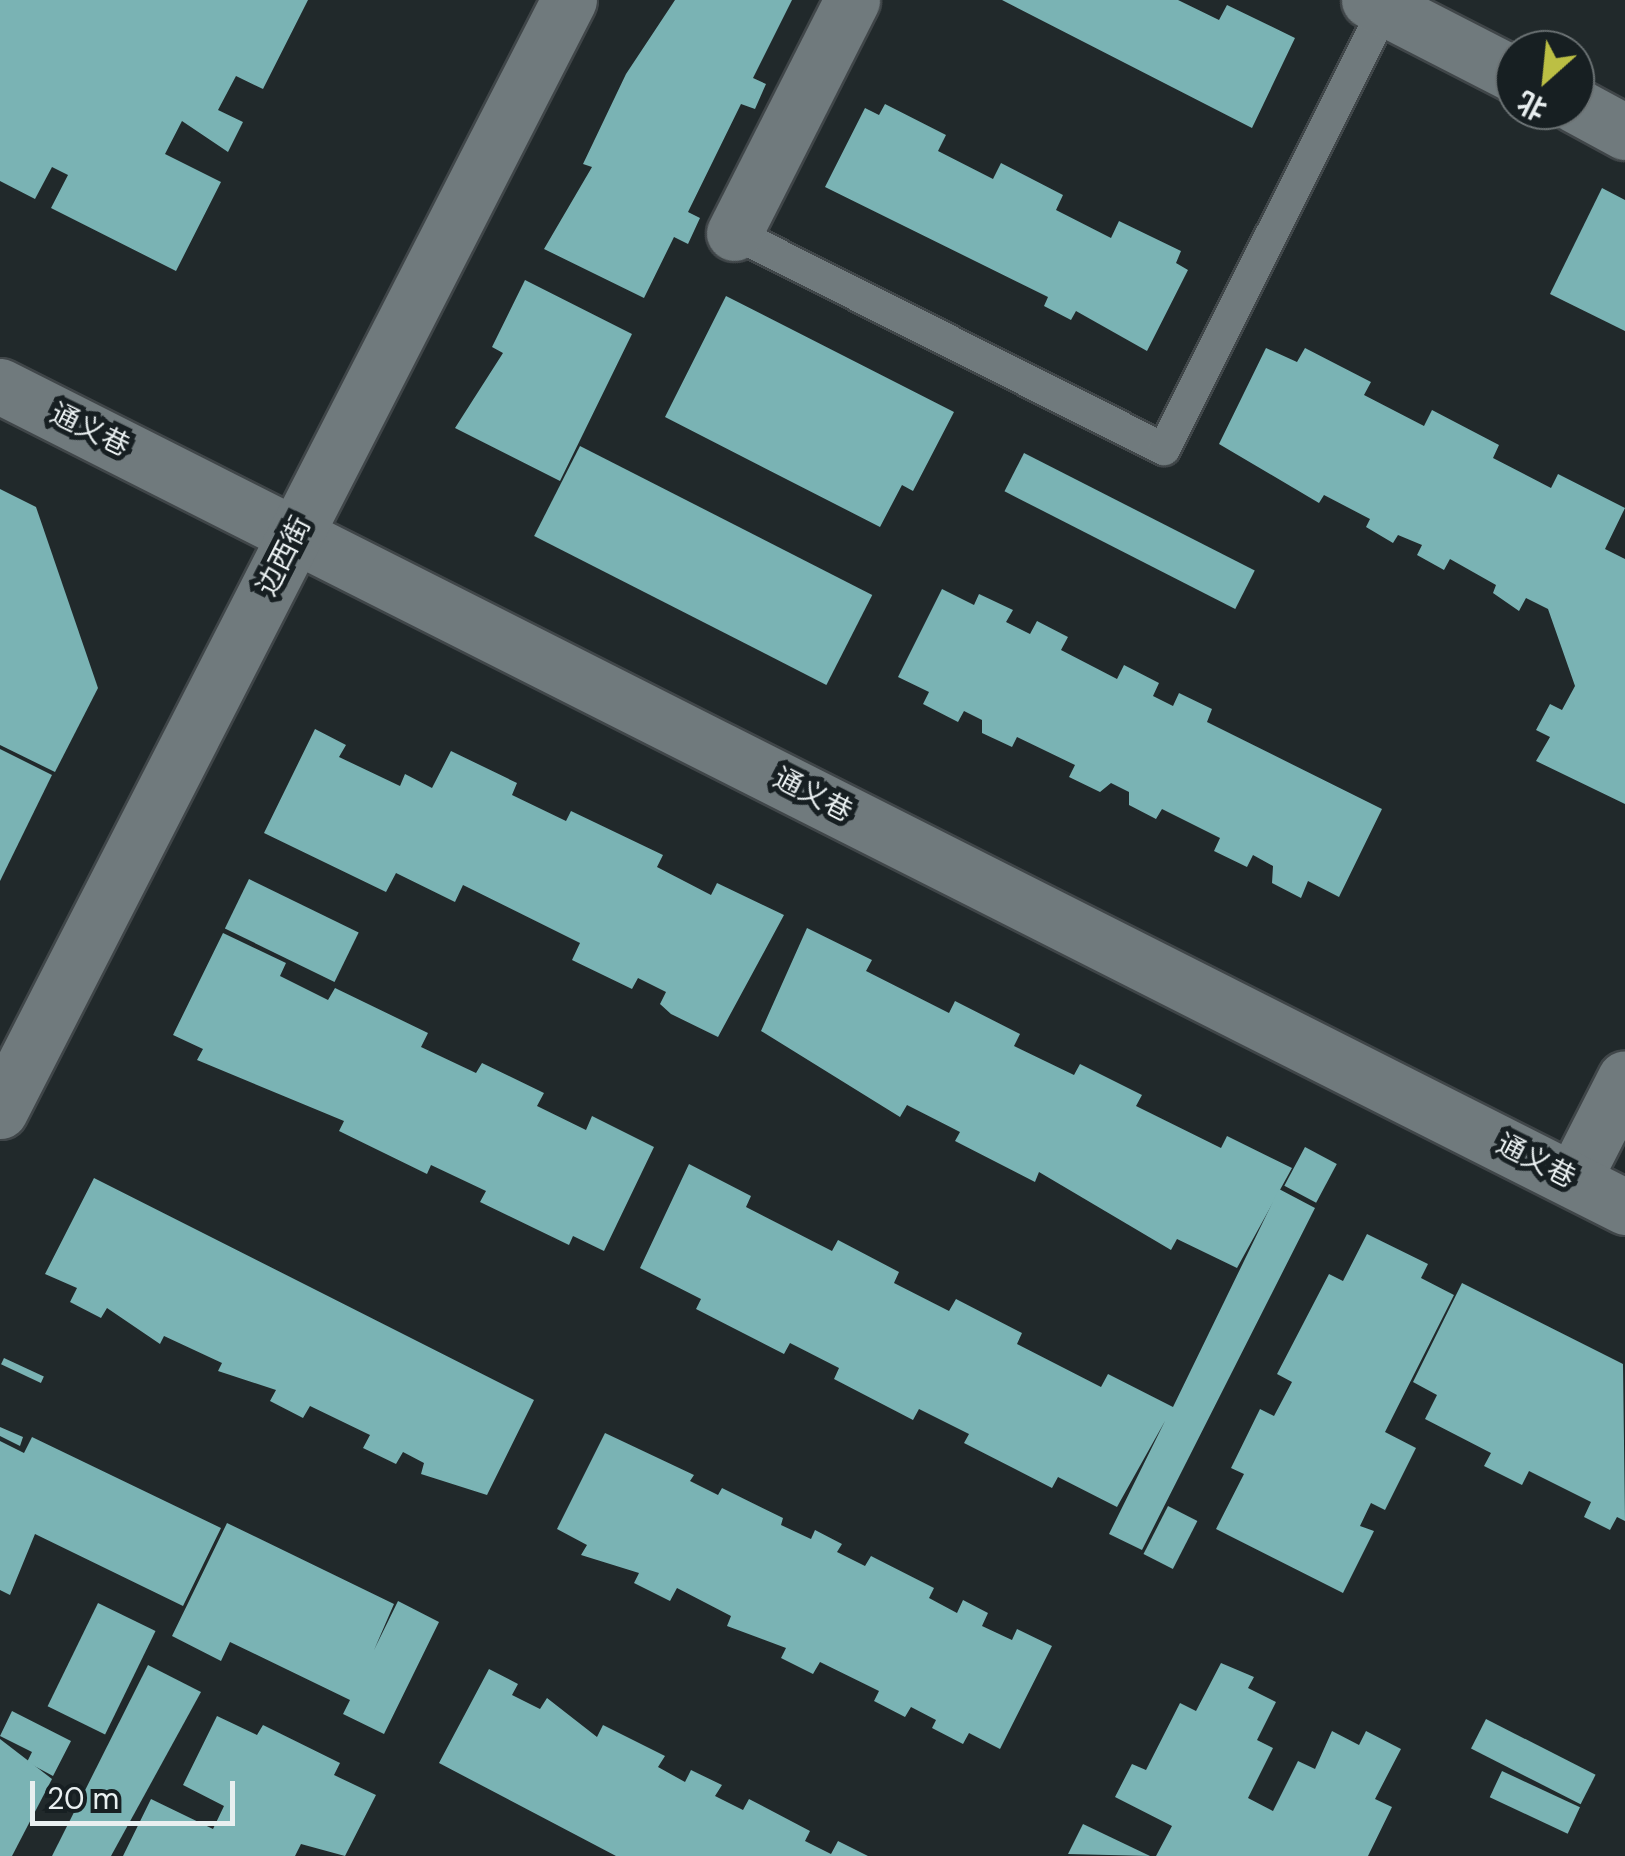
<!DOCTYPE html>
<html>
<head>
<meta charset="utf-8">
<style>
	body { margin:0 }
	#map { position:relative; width:1625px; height:1856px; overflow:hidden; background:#21292b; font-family:"DM Sans","Noto Sans SC",sans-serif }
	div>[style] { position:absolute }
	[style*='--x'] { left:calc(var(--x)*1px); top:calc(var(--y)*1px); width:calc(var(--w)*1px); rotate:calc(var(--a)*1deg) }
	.building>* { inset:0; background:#7ab3b4; transform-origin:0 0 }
	.roads { filter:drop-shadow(2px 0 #404649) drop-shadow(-2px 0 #404649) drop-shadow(0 2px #404649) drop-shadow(0 -2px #404649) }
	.service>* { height:32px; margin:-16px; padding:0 16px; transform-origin:16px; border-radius:16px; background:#707a7d }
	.minor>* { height:55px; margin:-27.5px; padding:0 27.5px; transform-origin:27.5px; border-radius:27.5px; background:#707a7d }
	.tertiary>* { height:55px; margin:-27.5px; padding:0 27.5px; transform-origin:27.5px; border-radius:27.5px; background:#707a7d }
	span { translate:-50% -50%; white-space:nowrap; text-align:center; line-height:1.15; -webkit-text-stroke:10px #171f22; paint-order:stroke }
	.street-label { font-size:28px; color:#e9eff0 }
	.north { position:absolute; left:1495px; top:30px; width:100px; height:100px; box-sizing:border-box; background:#171f22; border:2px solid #6b7274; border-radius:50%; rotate:207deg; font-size:28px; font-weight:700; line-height:40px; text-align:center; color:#e9eff0 }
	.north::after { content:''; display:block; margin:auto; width:35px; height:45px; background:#bcbf44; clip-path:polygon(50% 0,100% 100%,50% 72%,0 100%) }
	.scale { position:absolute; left:30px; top:1781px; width:205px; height:45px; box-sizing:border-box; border:5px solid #e9eff0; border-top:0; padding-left:12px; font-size:30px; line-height:35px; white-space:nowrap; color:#e9eff0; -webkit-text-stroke:8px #171f22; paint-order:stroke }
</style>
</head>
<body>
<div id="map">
	<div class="building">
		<div style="clip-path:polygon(0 0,308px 0,263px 89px,236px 76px,218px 110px,243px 122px,228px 152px,182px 121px,165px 154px,221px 182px,176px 271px,51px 208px,68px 175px,52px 167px,35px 199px,0 181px)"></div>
		<div style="clip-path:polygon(675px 0,792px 0,753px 78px,766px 84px,755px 109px,741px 104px,688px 212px,700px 218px,688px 244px,674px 237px,644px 298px,544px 249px,592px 167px,583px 164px,626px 74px)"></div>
		<div style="clip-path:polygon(1002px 0,1178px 0,1219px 20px,1227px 5px,1295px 38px,1252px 128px)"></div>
		<div style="clip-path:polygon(885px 104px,946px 135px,938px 151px,993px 179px,1001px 163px,1063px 195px,1056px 210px,1111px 238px,1119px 221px,1181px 251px,1176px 263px,1188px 270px,1147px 351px,1076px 311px,1071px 320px,1044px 306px,1048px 297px,825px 187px,865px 108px,879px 115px)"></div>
		<div style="clip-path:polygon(1602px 188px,1625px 200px,1625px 331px,1550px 294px)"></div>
		<div style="clip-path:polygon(525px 280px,632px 334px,560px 481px,455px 428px,503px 353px,492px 347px)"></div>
		<div style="clip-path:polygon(726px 296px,954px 412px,913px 491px,902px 485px,880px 527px,665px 417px)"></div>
		<div style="clip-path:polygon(1266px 348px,1297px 362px,1305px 348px,1371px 382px,1364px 395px,1424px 426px,1432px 410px,1499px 445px,1493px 458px,1551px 488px,1558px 474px,1625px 508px,1605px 549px,1625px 559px,1625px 804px,1536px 761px,1550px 737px,1536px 730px,1550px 704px,1562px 710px,1575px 686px,1548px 609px,1526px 598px,1519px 611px,1493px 593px,1496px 585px,1450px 559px,1444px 570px,1417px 555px,1422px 545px,1398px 535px,1393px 543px,1366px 527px,1370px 519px,1324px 495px,1319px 503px,1219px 444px)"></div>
		<div style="left:580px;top:446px;width:328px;height:101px;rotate:27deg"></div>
		<div style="left:1024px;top:453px;width:259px;height:43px;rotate:27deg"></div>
		<div style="clip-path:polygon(0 489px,36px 507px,98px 688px,55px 772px,0 745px)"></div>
		<div style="clip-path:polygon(942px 589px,974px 605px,979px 594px,1013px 610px,1006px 622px,1030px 634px,1037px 621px,1068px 637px,1061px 650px,1117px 679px,1124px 665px,1159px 683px,1153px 696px,1173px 706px,1179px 693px,1212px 709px,1207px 722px,1382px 809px,1339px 897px,1308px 881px,1301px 898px,1272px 883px,1273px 866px,1253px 855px,1247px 867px,1214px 851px,1220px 838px,1162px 809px,1156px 819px,1129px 805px,1129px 792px,1111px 783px,1100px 792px,1069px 777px,1075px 765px,1017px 737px,1012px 747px,982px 733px,982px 720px,964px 711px,958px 722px,923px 704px,929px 692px,898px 677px)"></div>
		<div style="clip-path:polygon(315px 729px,346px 745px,339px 757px,400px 786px,405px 774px,432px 788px,451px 751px,517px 783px,512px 795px,566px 821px,571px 811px,663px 855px,657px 867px,711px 895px,717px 883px,784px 915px,718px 1037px,671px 1014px,660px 1004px,666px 992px,638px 978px,632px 989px,572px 960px,580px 943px,463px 885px,455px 902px,396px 873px,386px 892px,264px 833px)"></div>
		<div style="clip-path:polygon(0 749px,52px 775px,0 881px)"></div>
		<div style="left:249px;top:879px;width:122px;height:55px;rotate:26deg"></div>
		<div style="clip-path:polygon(807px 928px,872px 960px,866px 971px,949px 1013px,955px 1001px,1020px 1034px,1014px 1046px,1074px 1075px,1080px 1064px,1142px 1095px,1136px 1106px,1221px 1148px,1227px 1136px,1292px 1168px,1237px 1268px,1177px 1239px,1171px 1250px,1039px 1172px,1035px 1182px,955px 1141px,960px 1132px,907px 1105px,900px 1117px,761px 1031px)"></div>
		<div style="clip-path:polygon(223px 933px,286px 963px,280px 976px,328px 1000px,335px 988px,428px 1033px,421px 1047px,476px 1073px,482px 1063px,544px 1093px,537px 1106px,586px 1130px,592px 1116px,654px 1147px,604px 1251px,573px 1236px,569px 1245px,480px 1202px,486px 1191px,431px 1165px,427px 1174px,339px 1131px,344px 1121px,197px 1060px,203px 1049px,173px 1035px)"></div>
		<div style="left:1305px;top:1147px;width:36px;height:44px;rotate:28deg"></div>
		<div style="clip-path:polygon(689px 1164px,751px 1196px,746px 1207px,832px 1251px,838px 1240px,899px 1272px,894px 1283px,949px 1311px,956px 1299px,1022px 1333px,1017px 1344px,1101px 1387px,1108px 1374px,1173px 1407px,1279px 1189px,1315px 1208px,1142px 1550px,1109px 1534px,1165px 1421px,1117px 1507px,1058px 1477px,1052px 1488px,964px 1443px,969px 1434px,919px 1409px,913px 1420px,834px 1379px,839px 1368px,790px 1343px,784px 1354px,696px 1309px,701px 1299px,640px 1268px)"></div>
		<div style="clip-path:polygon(94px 1178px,534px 1400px,487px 1495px,421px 1474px,424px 1463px,403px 1452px,396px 1464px,363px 1448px,370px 1435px,310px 1406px,303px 1418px,270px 1401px,276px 1390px,218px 1371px,222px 1363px,164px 1336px,160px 1344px,107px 1308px,101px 1318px,70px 1302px,77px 1288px,45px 1274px)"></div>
		<div style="clip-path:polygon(1367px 1234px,1428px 1264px,1421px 1278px,1454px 1295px,1385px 1432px,1416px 1448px,1385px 1510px,1371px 1503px,1360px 1526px,1374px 1531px,1343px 1593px,1216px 1529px,1244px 1474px,1231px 1468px,1260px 1409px,1274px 1416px,1292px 1382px,1277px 1374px,1329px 1274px,1343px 1281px)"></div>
		<div style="clip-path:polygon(1462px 1283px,1623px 1364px,1625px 1521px,1617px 1517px,1610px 1530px,1584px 1517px,1591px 1502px,1529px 1471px,1522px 1485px,1484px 1466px,1491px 1453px,1425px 1419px,1437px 1395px,1413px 1382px)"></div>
		<div style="left:4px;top:1358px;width:44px;height:7px;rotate:25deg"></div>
		<div style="clip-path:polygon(0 1427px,23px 1437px,20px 1446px,0 1436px)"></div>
		<div style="clip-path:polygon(605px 1433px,694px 1475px,690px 1481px,718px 1495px,722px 1488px,783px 1518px,781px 1525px,811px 1539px,815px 1530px,842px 1544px,837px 1552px,865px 1566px,871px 1556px,934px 1588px,929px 1598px,957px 1613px,963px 1600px,988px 1613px,982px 1626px,1012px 1640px,1017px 1629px,1052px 1646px,1000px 1749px,969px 1733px,963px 1744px,932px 1728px,936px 1720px,911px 1707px,905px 1717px,874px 1701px,879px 1691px,820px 1662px,813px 1674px,781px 1658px,786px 1648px,727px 1626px,731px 1616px,677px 1588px,670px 1601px,634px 1583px,639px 1573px,581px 1555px,587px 1545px,557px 1529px)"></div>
		<div style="clip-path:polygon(32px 1437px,221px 1528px,183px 1606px,35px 1534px,10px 1595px,0 1590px,0 1441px,24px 1453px)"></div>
		<div style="left:1168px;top:1506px;width:33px;height:54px;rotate:27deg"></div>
		<div style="clip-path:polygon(227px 1523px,394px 1604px,374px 1650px,398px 1601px,439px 1622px,384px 1734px,343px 1714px,350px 1700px,230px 1642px,221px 1661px,172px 1636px)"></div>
		<div style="left:98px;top:1603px;width:64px;height:115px;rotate:26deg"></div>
		<div style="clip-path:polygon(1221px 1663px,1254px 1677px,1248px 1688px,1276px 1702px,1257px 1740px,1273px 1748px,1248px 1798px,1273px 1811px,1298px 1761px,1315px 1769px,1332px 1731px,1359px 1745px,1366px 1731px,1401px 1749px,1375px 1799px,1392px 1807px,1368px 1856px,1156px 1856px,1172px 1826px,1115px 1797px,1132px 1764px,1146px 1770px,1180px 1703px,1196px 1711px)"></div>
		<div style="clip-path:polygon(148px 1665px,201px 1692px,111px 1856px,52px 1856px)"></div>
		<div style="clip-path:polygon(489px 1669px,518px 1684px,512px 1695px,540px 1709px,547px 1698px,597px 1737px,603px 1725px,665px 1756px,658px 1767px,685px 1782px,691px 1770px,722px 1785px,715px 1796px,743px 1810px,749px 1799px,810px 1831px,805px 1841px,831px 1854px,838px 1841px,868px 1856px,616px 1856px,439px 1763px)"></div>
		<div style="clip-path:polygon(12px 1711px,71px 1741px,53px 1776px,27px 1762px,32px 1752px,0 1736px)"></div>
		<div style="clip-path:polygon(217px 1716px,257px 1735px,263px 1725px,340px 1763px,334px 1775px,376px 1795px,345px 1856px,301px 1844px,295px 1856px,123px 1856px,151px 1799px,213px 1829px,224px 1806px,183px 1785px)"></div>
		<div style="left:1486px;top:1719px;width:123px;height:33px;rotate:27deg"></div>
		<div style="clip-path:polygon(0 1739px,52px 1779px,12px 1856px,0 1856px)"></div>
		<div style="left:1502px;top:1771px;width:86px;height:29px;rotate:25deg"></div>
		<div style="clip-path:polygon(1083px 1824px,1150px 1856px,1068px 1854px)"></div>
	</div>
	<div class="roads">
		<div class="service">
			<div style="--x:734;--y:233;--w:481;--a:26.7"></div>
			<div style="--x:1164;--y:449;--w:493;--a:-63.4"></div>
		</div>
		<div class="minor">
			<div style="--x:1369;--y:0;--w:164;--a:27.2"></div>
			<div style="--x:1575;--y:105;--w:57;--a:28.4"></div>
			<div style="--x:734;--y:233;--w:261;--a:-63.1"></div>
			<div style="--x:1573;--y:1180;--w:114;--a:-63"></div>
		</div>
		<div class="tertiary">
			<div style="--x:0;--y:386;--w:1821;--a:26.8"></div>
			<div style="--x:0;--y:1111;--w:1248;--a:-62.88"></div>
		</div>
	</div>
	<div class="street-label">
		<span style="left:90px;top:430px;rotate:26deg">通义巷</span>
		<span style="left:284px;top:556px;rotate:-63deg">边西街</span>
		<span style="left:813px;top:795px;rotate:27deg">通义巷</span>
		<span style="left:1536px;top:1161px;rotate:27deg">通义巷</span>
	</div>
	<div class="north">北</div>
	<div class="scale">20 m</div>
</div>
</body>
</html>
